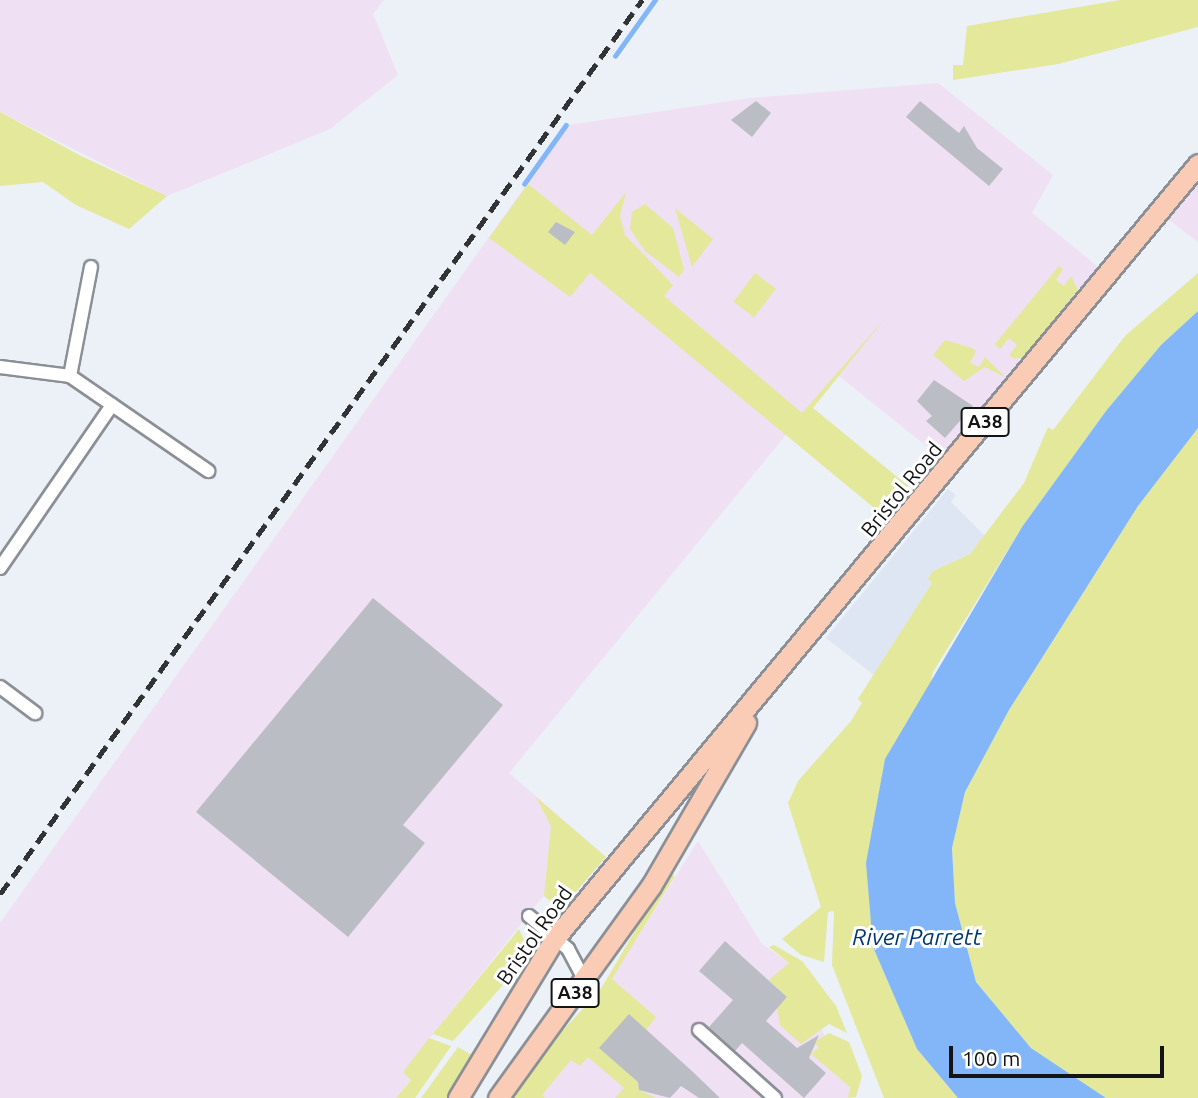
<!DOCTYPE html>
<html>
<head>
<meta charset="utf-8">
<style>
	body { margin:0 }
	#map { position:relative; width:1198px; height:1098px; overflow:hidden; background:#ecf0f7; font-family:Ubuntu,sans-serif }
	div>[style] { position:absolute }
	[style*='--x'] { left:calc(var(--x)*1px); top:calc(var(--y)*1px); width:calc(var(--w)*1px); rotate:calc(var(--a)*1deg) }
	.built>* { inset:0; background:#dee5f3 }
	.industrial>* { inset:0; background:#efe0f3 }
	.green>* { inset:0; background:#e4e89b; transform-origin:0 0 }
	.water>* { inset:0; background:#82b6f9 }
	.stream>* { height:4.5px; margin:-2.25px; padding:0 2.25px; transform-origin:2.25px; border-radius:2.25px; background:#82b6f9 }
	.building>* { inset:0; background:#babec4 }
	.roads { filter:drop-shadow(2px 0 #8b8f96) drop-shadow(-2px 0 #8b8f96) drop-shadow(0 2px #8b8f96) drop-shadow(0 -2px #8b8f96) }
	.minor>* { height:12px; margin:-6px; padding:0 6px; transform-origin:6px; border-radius:6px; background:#fff }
	.primary>* { height:19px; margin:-9.5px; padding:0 9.5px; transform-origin:9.5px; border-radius:9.5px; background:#facbb5 }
	.rail>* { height:4.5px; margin-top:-2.25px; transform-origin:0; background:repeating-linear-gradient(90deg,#313335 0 14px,transparent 0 21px) }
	span { translate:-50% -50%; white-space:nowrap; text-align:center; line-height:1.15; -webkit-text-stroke:6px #fff; paint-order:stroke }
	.shield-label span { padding:2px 5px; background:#fff; border:2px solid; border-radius:5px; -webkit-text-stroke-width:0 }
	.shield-label { font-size:19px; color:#131416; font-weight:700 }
	.street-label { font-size:21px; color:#131416 }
	.water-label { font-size:23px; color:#013872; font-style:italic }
	.scale { position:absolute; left:949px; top:1046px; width:215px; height:32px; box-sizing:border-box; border:4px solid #131416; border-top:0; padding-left:9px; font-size:21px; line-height:24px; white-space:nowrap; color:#131416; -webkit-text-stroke:5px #fff; paint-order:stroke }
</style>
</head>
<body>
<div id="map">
	<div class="built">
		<div style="clip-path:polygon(948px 489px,956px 495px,951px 502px,985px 536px,970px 554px,933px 571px,932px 583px,874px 675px,826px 638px)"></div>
	</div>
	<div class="industrial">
		<div style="clip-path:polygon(0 0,384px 0,373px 14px,398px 75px,330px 129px,167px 196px,0 112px)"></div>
		<div style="clip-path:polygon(938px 83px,1053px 175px,1032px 213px,1107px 274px,1006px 398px,995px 391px,940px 457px,839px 376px,785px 436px,509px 773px,606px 857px,561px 909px,544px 896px,536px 905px,403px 1072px,411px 1079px,396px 1098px,0 1098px,0 923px,569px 125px,750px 98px)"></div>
		<div style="clip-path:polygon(1198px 177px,1198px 242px,1165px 217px)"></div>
		<div style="clip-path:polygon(698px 841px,762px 944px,789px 963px,850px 1087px,848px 1098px,528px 1098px,611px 980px)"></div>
	</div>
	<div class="green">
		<div style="clip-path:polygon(1120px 0,1198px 0,1198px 27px,1058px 64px,953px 80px,953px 65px,963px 65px,967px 26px)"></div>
		<div style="clip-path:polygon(0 112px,81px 156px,167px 196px,129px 229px,76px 205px,43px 182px,0 186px)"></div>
		<div style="clip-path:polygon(528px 184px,592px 235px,626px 192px,620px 216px,625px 235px,673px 285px,664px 296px,802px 413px,886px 317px,813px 408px,913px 490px,897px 508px,879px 512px,590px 273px,570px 297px,489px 238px)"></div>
		<div style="clip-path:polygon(645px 204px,673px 228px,684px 270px,679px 277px,645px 251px,630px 229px,632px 212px)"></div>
		<div style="clip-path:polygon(675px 208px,713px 239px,692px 267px)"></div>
		<div style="clip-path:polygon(1059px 266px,1063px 269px,1056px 280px,1064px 286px,1071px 276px,1078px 290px,1023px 357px,1015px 359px,1009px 355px,1017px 345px,1009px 338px,1000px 349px,995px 344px)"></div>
		<div style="left:755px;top:273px;width:26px;height:36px;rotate:37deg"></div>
		<div style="clip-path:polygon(1198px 273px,1198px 311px,1161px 345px,1106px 411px,1022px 527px,933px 672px,873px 947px,917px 1049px,958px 1098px,884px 1098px,832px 965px,834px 911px,828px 912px,824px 962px,801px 955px,782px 939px,821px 907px,788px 803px,798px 781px,851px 721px,862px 703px,858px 699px,932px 583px,928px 579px,933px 571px,970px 554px,1024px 483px,1048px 427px,1053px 430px,1125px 336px)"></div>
		<div style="clip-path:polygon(945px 340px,972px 348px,976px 351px,970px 363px,979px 367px,985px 357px,1006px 378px,985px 367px,964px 381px,933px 355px)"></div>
		<div style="clip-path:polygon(1198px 428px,1198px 1098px,1106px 1098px,1031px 1048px,976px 982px,955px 903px,952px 848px,965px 792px,1009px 710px,1138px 506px)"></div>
		<div style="clip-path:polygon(536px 797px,606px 857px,561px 909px,544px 896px,551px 826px)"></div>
		<div style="clip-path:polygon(669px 873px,675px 876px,612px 979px,656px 1017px,646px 1030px,629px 1015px,639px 1090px,656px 1098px,615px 1098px,624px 1088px,588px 1057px,580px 1066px,571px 1060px,542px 1095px,545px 1098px,513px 1098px,562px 1031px,599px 992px)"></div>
		<div style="clip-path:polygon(519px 929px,525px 942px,512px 975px,453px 1041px,433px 1034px)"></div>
		<div style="clip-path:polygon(774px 945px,802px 961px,836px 1006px,847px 1033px,829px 1024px,801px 1044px,780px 1025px,777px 1008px,787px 997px,769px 980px,789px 963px,769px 947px)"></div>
		<div style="clip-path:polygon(829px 1033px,849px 1042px,862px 1076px,856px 1097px,848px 1098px,850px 1087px,811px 1054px,819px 1047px,814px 1042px)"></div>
		<div style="clip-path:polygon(429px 1038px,451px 1046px,415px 1098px,396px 1098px,411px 1080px,403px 1072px)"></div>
		<div style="clip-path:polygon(458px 1047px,472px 1055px,448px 1098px,421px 1098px)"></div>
	</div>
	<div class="water">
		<div style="clip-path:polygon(1198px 311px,1198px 428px,1138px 506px,1009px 710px,965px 792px,952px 848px,955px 903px,976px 982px,1031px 1048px,1106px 1098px,958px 1098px,917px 1049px,873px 947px,866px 863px,885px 759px,1022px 527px,1106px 411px,1161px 345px)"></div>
	</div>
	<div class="stream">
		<div style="--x:615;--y:56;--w:69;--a:-54.5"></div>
		<div style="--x:524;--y:184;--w:72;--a:-54.6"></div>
	</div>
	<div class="building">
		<div style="clip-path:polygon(756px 101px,771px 113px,752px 137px,731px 120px)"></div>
		<div style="clip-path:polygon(920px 101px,959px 133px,964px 126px,977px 148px,1003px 169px,989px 186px,906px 117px)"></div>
		<div style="clip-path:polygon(556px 222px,575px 232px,565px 245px,548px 232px)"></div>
		<div style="clip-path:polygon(934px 380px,973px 406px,945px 438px,926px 421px,932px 416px,917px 401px)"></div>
		<div style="clip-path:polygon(373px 598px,503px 705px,403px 825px,425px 843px,348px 937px,196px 812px)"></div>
		<div style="clip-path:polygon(725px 941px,787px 997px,766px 1021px,797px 1048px,819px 1035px,809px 1058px,826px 1073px,804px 1098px,742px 1043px,735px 1051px,709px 1027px,733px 1000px,699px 971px)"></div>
		<div style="clip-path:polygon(629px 1014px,693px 1072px,720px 1098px,699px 1098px,681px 1086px,670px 1098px,639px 1090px,638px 1082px,599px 1048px)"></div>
	</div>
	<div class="roads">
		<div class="minor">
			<div style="--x:0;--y:367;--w:71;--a:7.3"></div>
			<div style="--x:70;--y:376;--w:168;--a:34.5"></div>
			<div style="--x:70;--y:376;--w:111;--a:-79.1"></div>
			<div style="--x:0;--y:568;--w:198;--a:-55.5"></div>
			<div style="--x:0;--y:687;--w:44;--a:36.6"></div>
			<div style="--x:529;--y:916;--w:51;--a:40.2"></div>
			<div style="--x:568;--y:949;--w:34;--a:62"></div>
			<div style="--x:699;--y:1030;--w:102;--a:41.8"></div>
		</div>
		<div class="primary">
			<div style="--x:458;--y:1098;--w:187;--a:-58.8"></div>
			<div style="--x:555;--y:938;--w:1006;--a:-50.28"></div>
			<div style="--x:498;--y:1098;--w:261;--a:-54.2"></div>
			<div style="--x:651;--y:886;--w:189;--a:-59.8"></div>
		</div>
	</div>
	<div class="rail">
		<div style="--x:0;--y:894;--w:1101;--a:-54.32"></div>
	</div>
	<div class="shield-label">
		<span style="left:985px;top:422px">A38</span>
		<span style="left:575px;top:993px">A38</span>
	</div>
	<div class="street-label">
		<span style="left:901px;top:489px;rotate:-51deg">Bristol Road</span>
		<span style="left:534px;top:935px;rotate:-55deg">Bristol Road</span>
	</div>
	<div class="water-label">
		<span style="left:917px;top:937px">River Parrett</span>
	</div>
	<div class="scale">100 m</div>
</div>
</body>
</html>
